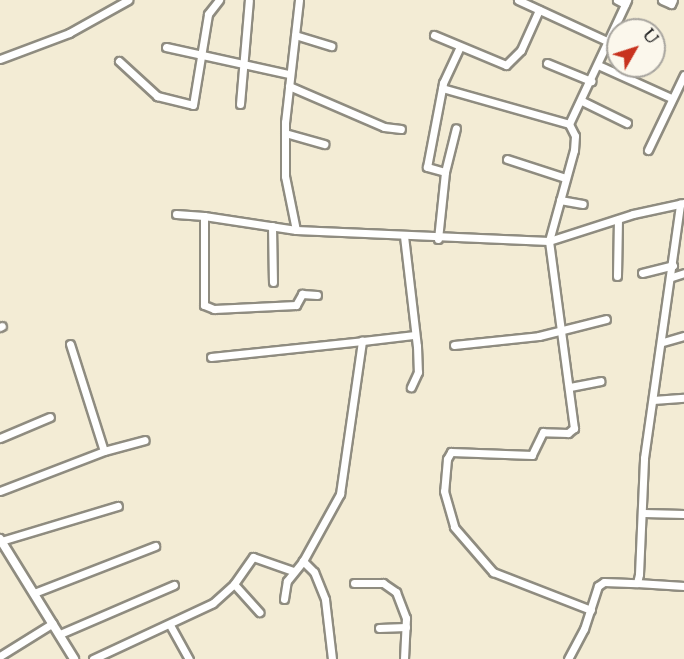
<!DOCTYPE html>
<html>
<head>
<meta charset="utf-8">
<style>
	body { margin:0 }
	#map { position:relative; width:684px; height:659px; overflow:hidden; background:#f3ecd5; font-family:"Sorts Mill Goudy",serif }
	div>[style] { position:absolute }
	[style*='--x'] { left:calc(var(--x)*1px); top:calc(var(--y)*1px); width:calc(var(--w)*1px); rotate:calc(var(--a)*1deg) }
	.roads { filter:drop-shadow(2px 0 #8f8c80) drop-shadow(-2px 0 #8f8c80) drop-shadow(0 2px #8f8c80) drop-shadow(0 -2px #8f8c80) }
	.minor>* { height:7px; margin:-3.5px; padding:0 3.5px; transform-origin:3.5px; border-radius:3.5px; background:#fff }
	.tertiary>* { height:8px; margin:-4px; padding:0 4px; transform-origin:4px; border-radius:4px; background:#fff }
	span { translate:-50% -50%; white-space:nowrap; text-align:center; line-height:1.15; -webkit-text-stroke:4.5px #fbf7ec; paint-order:stroke }
	.north { position:absolute; left:606px; top:18px; width:60px; height:60px; box-sizing:border-box; background:#fbf7ec; border:2px solid #a8a59f; border-radius:50%; rotate:51deg; font-size:16px; font-weight:700; line-height:24px; text-align:center; color:#2b2b2b }
	.north::after { content:''; display:block; margin:auto; width:21px; height:27px; background:#c8321e; clip-path:polygon(50% 0,100% 100%,50% 72%,0 100%) }
</style>
</head>
<body>
<div id="map">
	<div class="roads">
		<div class="minor">
			<div style="--x:299;--y:0;--w:123;--a:96.5"></div>
			<div style="--x:285;--y:122;--w:54;--a:90"></div>
			<div style="--x:285;--y:176;--w:55;--a:78.5"></div>
			<div style="--x:296;--y:230;--w:253;--a:2.5"></div>
			<div style="--x:549;--y:241;--w:88;--a:-17.8"></div>
			<div style="--x:633;--y:214;--w:52;--a:-12.2"></div>
			<div style="--x:518;--y:0;--w:100;--a:24.8"></div>
			<div style="--x:617;--y:0;--w:9;--a:27"></div>
			<div style="--x:662;--y:0;--w:10;--a:24"></div>
			<div style="--x:671;--y:4;--w:4;--a:-63"></div>
			<div style="--x:295;--y:35;--w:38;--a:17"></div>
			<div style="--x:434;--y:35;--w:78;--a:22.6"></div>
			<div style="--x:506;--y:65;--w:21;--a:-45"></div>
			<div style="--x:521;--y:50;--w:44;--a:-65.8"></div>
			<div style="--x:166;--y:47;--w:126;--a:12.4"></div>
			<div style="--x:0;--y:59;--w:74;--a:-20.6"></div>
			<div style="--x:69;--y:33;--w:68;--a:-29.2"></div>
			<div style="--x:119;--y:61;--w:52;--a:42.6"></div>
			<div style="--x:157;--y:96;--w:37;--a:14"></div>
			<div style="--x:193;--y:105;--w:92;--a:-80.6"></div>
			<div style="--x:208;--y:14;--w:18;--a:-52"></div>
			<div style="--x:547;--y:63;--w:48;--a:22.2"></div>
			<div style="--x:598;--y:65;--w:80;--a:24.3"></div>
			<div style="--x:289;--y:86;--w:103;--a:23.3"></div>
			<div style="--x:384;--y:127;--w:17;--a:7"></div>
			<div style="--x:442;--y:88;--w:132;--a:15.8"></div>
			<div style="--x:569;--y:124;--w:137;--a:-64.9"></div>
			<div style="--x:582;--y:101;--w:50;--a:26.1"></div>
			<div style="--x:240;--y:104;--w:104;--a:-85.1"></div>
			<div style="--x:569;--y:124;--w:13;--a:63"></div>
			<div style="--x:575;--y:136;--w:14;--a:94"></div>
			<div style="--x:574;--y:150;--w:94;--a:105.4"></div>
			<div style="--x:549;--y:241;--w:189;--a:82.4"></div>
			<div style="--x:574;--y:428;--w:8;--a:140"></div>
			<div style="--x:568;--y:433;--w:25;--a:-178"></div>
			<div style="--x:543;--y:432;--w:25;--a:116"></div>
			<div style="--x:532;--y:455;--w:81;--a:-177.9"></div>
			<div style="--x:451;--y:452;--w:8;--a:120"></div>
			<div style="--x:447;--y:459;--w:32;--a:95"></div>
			<div style="--x:444;--y:491;--w:37;--a:74"></div>
			<div style="--x:454;--y:527;--w:60;--a:49.1"></div>
			<div style="--x:493;--y:572;--w:105;--a:21.2"></div>
			<div style="--x:285;--y:133;--w:41;--a:15.8"></div>
			<div style="--x:648;--y:150;--w:83;--a:-64.4"></div>
			<div style="--x:507;--y:159;--w:61;--a:18.1"></div>
			<div style="--x:445;--y:172;--w:19;--a:-164"></div>
			<div style="--x:427;--y:167;--w:86;--a:-79.2"></div>
			<div style="--x:443;--y:83;--w:40;--a:-65"></div>
			<div style="--x:560;--y:200;--w:23;--a:10"></div>
			<div style="--x:176;--y:214;--w:28;--a:4"></div>
			<div style="--x:272;--y:226;--w:56;--a:89"></div>
			<div style="--x:296;--y:230;--w:93;--a:-171.3"></div>
			<div style="--x:204;--y:216;--w:89;--a:90"></div>
			<div style="--x:204;--y:305;--w:11;--a:22"></div>
			<div style="--x:214;--y:309;--w:82;--a:-2.8"></div>
			<div style="--x:296;--y:305;--w:13;--a:-61"></div>
			<div style="--x:302;--y:294;--w:15;--a:4"></div>
			<div style="--x:404;--y:236;--w:111;--a:83.3"></div>
			<div style="--x:417;--y:346;--w:26;--a:88"></div>
			<div style="--x:418;--y:372;--w:17;--a:115"></div>
			<div style="--x:438;--y:239;--w:67;--a:-84"></div>
			<div style="--x:445;--y:172;--w:45;--a:-76"></div>
			<div style="--x:642;--y:273;--w:32;--a:-14"></div>
			<div style="--x:617;--y:276;--w:55;--a:-89"></div>
			<div style="--x:672;--y:277;--w:13;--a:-18"></div>
			<div style="--x:0;--y:327;--w:2;--a:-27"></div>
			<div style="--x:663;--y:342;--w:22;--a:-16"></div>
			<div style="--x:70;--y:344;--w:112;--a:72.4"></div>
			<div style="--x:454;--y:345;--w:85;--a:-6"></div>
			<div style="--x:539;--y:336;--w:69;--a:-14.2"></div>
			<div style="--x:211;--y:357;--w:152;--a:-6"></div>
			<div style="--x:570;--y:387;--w:31;--a:-11"></div>
			<div style="--x:653;--y:400;--w:31;--a:-4"></div>
			<div style="--x:0;--y:438;--w:54;--a:-22.8"></div>
			<div style="--x:0;--y:491;--w:111;--a:-21"></div>
			<div style="--x:104;--y:451;--w:42;--a:-15"></div>
			<div style="--x:644;--y:513;--w:40;--a:1.4"></div>
			<div style="--x:1;--y:541;--w:122;--a:-16.7"></div>
			<div style="--x:354;--y:583;--w:29;--a:0"></div>
			<div style="--x:383;--y:583;--w:16;--a:35"></div>
			<div style="--x:396;--y:592;--w:28;--a:69"></div>
			<div style="--x:406;--y:618;--w:41;--a:92.8"></div>
			<div style="--x:637;--y:583;--w:47;--a:3.7"></div>
			<div style="--x:234;--y:584;--w:38;--a:48"></div>
			<div style="--x:34;--y:593;--w:130;--a:-21.2"></div>
			<div style="--x:284;--y:599;--w:18;--a:-81"></div>
			<div style="--x:287;--y:581;--w:26;--a:-51"></div>
			<div style="--x:170;--y:625;--w:39;--a:61"></div>
			<div style="--x:379;--y:628;--w:27;--a:-2"></div>
			<div style="--x:60;--y:634;--w:124;--a:-23.3"></div>
			<div style="--x:0;--y:656;--w:62;--a:-31.9"></div>
			<div style="--x:93;--y:659;--w:132;--a:-25"></div>
			<div style="--x:213;--y:603;--w:28;--a:-42"></div>
			<div style="--x:234;--y:584;--w:33;--a:-55"></div>
			<div style="--x:253;--y:557;--w:42;--a:19.3"></div>
			<div style="--x:332;--y:659;--w:60;--a:-96.7"></div>
			<div style="--x:325;--y:599;--w:29;--a:-112"></div>
			<div style="--x:314;--y:572;--w:16;--a:-135"></div>
			<div style="--x:303;--y:561;--w:77;--a:-61.1"></div>
			<div style="--x:340;--y:494;--w:155;--a:-81.8"></div>
			<div style="--x:362;--y:341;--w:52;--a:-6.6"></div>
			<div style="--x:568;--y:659;--w:34;--a:-62"></div>
			<div style="--x:584;--y:629;--w:45;--a:-72"></div>
			<div style="--x:598;--y:586;--w:7;--a:-34"></div>
			<div style="--x:604;--y:582;--w:33;--a:2"></div>
			<div style="--x:637;--y:583;--w:9;--a:-77"></div>
			<div style="--x:639;--y:574;--w:116;--a:-87.5"></div>
			<div style="--x:644;--y:458;--w:257;--a:-81.9"></div>
		</div>
		<div class="tertiary">
			<div style="--x:0;--y:539;--w:141;--a:58.3"></div>
		</div>
	</div>
	<div class="north">U</div>
</div>
</body>
</html>
